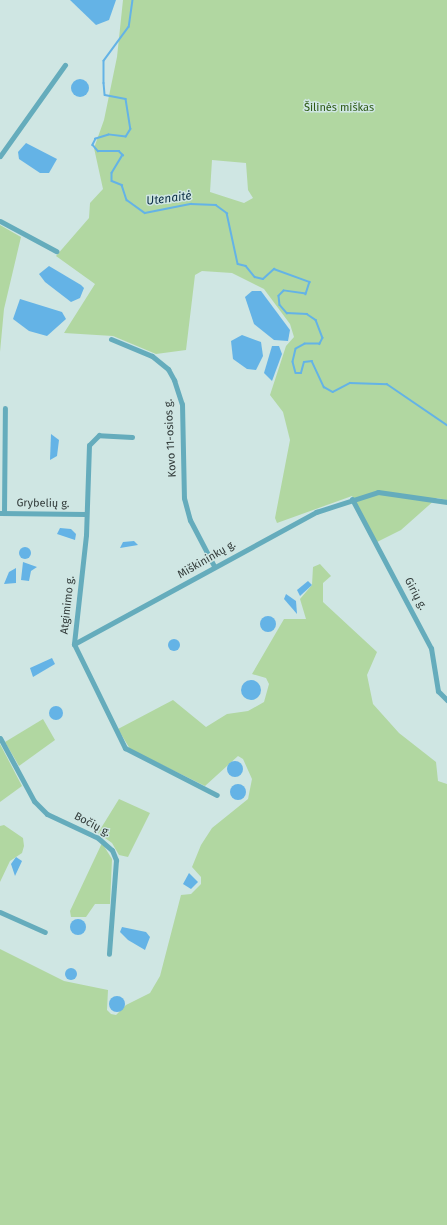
<!DOCTYPE html>
<html>
<head>
<meta charset="utf-8">
<style>
	body { margin:0 }
	#map { position:relative; width:447px; height:1225px; overflow:hidden; background:#cfe6e3; font-family:"Fira Sans",sans-serif }
	div>[style] { position:absolute }
	[style*='--x'] { left:calc(var(--x)*1px); top:calc(var(--y)*1px); width:calc(var(--w)*1px); rotate:calc(var(--a)*1deg) }
	.green>* { inset:0; background:#b1d7a1 }
	.water>* { inset:0; background:#64b3e6 }
	.round { border-radius:50% }
	.stream>* { height:1.5px; margin:-0.75px; padding:0 0.75px; transform-origin:0.75px; border-radius:0.75px; background:#64b3e6 }
	.minor>* { height:5px; margin:-2.5px; padding:0 2.5px; transform-origin:2.5px; border-radius:2.5px; background:#65acbc }
	span { translate:-50% -50%; white-space:nowrap; text-align:center; line-height:1.15; -webkit-text-stroke:3px #cfe6e3; paint-order:stroke }
	.park-label { font-size:11px; color:#2b5812 }
	.street-label { font-size:11px; color:#323b3a }
	.water-label { font-size:12px; color:#0e3146; font-style:italic }
</style>
</head>
<body>
<div id="map">
	<div class="green">
		<div style="clip-path:polygon(evenodd,123px 0,447px 0,447px 500px,437px 498px,401px 530px,377px 542px,352px 496px,277px 523px,275px 518px,290px 440px,283px 412px,270px 395px,286px 346px,294px 337px,290px 324px,264px 289px,232px 273px,202px 271px,195px 275px,186px 350px,156px 354px,113px 336px,64px 333px,95px 284px,56px 256px,89px 218px,90px 203px,103px 189px,94px 148px,104px 120px,117px 57px,123px 0,212px 160px,246px 163px,248px 190px,253px 198px,244px 203px,210px 192px,212px 160px)"></div>
		<div style="clip-path:polygon(0 225px,21px 237px,4px 309px,0 352px)"></div>
		<div style="clip-path:polygon(320px 564px,331px 576px,323px 583px,323px 602px,377px 652px,367px 675px,373px 704px,399px 733px,436px 762px,438px 781px,447px 784px,447px 1225px,0 1225px,0 949px,64px 981px,108px 990px,107px 1010px,111px 1014px,116px 1015px,126px 1005px,150px 993px,160px 976px,181px 895px,191px 894px,201px 884px,201px 877px,192px 867px,201px 845px,212px 828px,248px 799px,252px 779px,243px 759px,238px 756px,205px 786px,130px 749px,118px 729px,173px 700px,206px 727px,227px 714px,248px 711px,264px 702px,269px 684px,266px 678px,252px 674px,284px 619px,306px 619px,300px 599px,312px 585px,313px 567px)"></div>
		<div style="clip-path:polygon(43px 719px,55px 740px,19px 766px,5px 742px)"></div>
		<div style="clip-path:polygon(0 744px,22px 786px,0 802px)"></div>
		<div style="clip-path:polygon(119px 799px,150px 813px,128px 857px,119px 855px,112px 843px,98px 833px)"></div>
		<div style="clip-path:polygon(4px 825px,23px 838px,24px 846px,22px 853px,10px 861px,0 882px,0 826px)"></div>
		<div style="clip-path:polygon(102px 843px,112px 859px,110px 904px,95px 904px,86px 917px,71px 917px,70px 911px)"></div>
	</div>
	<div class="water">
		<div style="clip-path:polygon(70px 0,116px 0,109px 20px,96px 25px)"></div>
		<div class="round" style="left:71px;top:79px;width:18px;height:18px"></div>
		<div style="clip-path:polygon(26px 143px,57px 159px,49px 173px,40px 173px,19px 159px,18px 152px)"></div>
		<div style="clip-path:polygon(49px 266px,81px 285px,84px 288px,80px 298px,71px 302px,45px 282px,39px 274px)"></div>
		<div style="clip-path:polygon(261px 291px,290px 330px,288px 341px,274px 340px,254px 324px,245px 297px,252px 291px)"></div>
		<div style="clip-path:polygon(20px 299px,62px 312px,66px 319px,47px 336px,29px 331px,13px 319px)"></div>
		<div style="clip-path:polygon(242px 335px,261px 342px,263px 356px,256px 370px,247px 369px,233px 359px,231px 341px)"></div>
		<div style="clip-path:polygon(272px 346px,279px 346px,282px 354px,272px 381px,264px 373px)"></div>
		<div style="clip-path:polygon(51px 434px,59px 440px,57px 456px,50px 460px)"></div>
		<div style="clip-path:polygon(60px 528px,71px 529px,76px 534px,75px 540px,57px 534px)"></div>
		<div style="clip-path:polygon(134px 541px,138px 545px,120px 548px,123px 542px)"></div>
		<div class="round" style="left:19px;top:547px;width:12px;height:12px"></div>
		<div style="clip-path:polygon(23px 562px,37px 567px,31px 571px,29px 581px,21px 580px)"></div>
		<div style="clip-path:polygon(16px 568px,16px 583px,4px 584px,9px 572px)"></div>
		<div style="clip-path:polygon(308px 581px,312px 585px,300px 596px,297px 590px)"></div>
		<div style="clip-path:polygon(286px 594px,296px 601px,297px 614px,284px 599px)"></div>
		<div class="round" style="left:260px;top:616px;width:16px;height:16px"></div>
		<div class="round" style="left:168px;top:639px;width:12px;height:12px"></div>
		<div style="clip-path:polygon(52px 658px,55px 664px,33px 677px,30px 668px)"></div>
		<div class="round" style="left:241px;top:680px;width:20px;height:20px"></div>
		<div class="round" style="left:49px;top:706px;width:14px;height:14px"></div>
		<div class="round" style="left:227px;top:761px;width:16px;height:16px"></div>
		<div class="round" style="left:230px;top:784px;width:16px;height:16px"></div>
		<div style="clip-path:polygon(16px 857px,22px 861px,15px 876px,11px 864px)"></div>
		<div style="clip-path:polygon(189px 873px,198px 882px,191px 889px,183px 884px)"></div>
		<div class="round" style="left:70px;top:919px;width:16px;height:16px"></div>
		<div style="clip-path:polygon(122px 927px,146px 932px,150px 937px,145px 950px,128px 940px,120px 932px)"></div>
		<div class="round" style="left:65px;top:968px;width:12px;height:12px"></div>
		<div class="round" style="left:109px;top:996px;width:16px;height:16px"></div>
	</div>
	<div class="stream">
		<div style="--x:133;--y:0;--w:27;--a:98"></div>
		<div style="--x:129;--y:27;--w:42;--a:126.3"></div>
		<div style="--x:104;--y:61;--w:22;--a:90"></div>
		<div style="--x:104;--y:83;--w:12;--a:85"></div>
		<div style="--x:105;--y:95;--w:21;--a:11"></div>
		<div style="--x:126;--y:99;--w:30;--a:81"></div>
		<div style="--x:131;--y:129;--w:9;--a:122"></div>
		<div style="--x:126;--y:137;--w:17;--a:-173"></div>
		<div style="--x:109;--y:135;--w:14;--a:163"></div>
		<div style="--x:96;--y:139;--w:7;--a:117"></div>
		<div style="--x:93;--y:145;--w:8;--a:50"></div>
		<div style="--x:98;--y:151;--w:21;--a:0"></div>
		<div style="--x:119;--y:151;--w:6;--a:45"></div>
		<div style="--x:123;--y:155;--w:21;--a:121"></div>
		<div style="--x:112;--y:173;--w:8;--a:90"></div>
		<div style="--x:112;--y:181;--w:11;--a:22"></div>
		<div style="--x:122;--y:185;--w:16;--a:72"></div>
		<div style="--x:127;--y:200;--w:22;--a:36"></div>
		<div style="--x:145;--y:213;--w:47;--a:-11.1"></div>
		<div style="--x:191;--y:204;--w:25;--a:2"></div>
		<div style="--x:216;--y:205;--w:14;--a:36"></div>
		<div style="--x:227;--y:213;--w:52;--a:77.8"></div>
		<div style="--x:238;--y:264;--w:8;--a:14"></div>
		<div style="--x:246;--y:266;--w:14;--a:51"></div>
		<div style="--x:255;--y:277;--w:8;--a:14"></div>
		<div style="--x:263;--y:279;--w:15;--a:-42"></div>
		<div style="--x:274;--y:269;--w:38;--a:20"></div>
		<div style="--x:310;--y:282;--w:13;--a:108"></div>
		<div style="--x:306;--y:294;--w:22;--a:-172"></div>
		<div style="--x:284;--y:291;--w:7;--a:135"></div>
		<div style="--x:279;--y:296;--w:9;--a:84"></div>
		<div style="--x:280;--y:305;--w:11;--a:49"></div>
		<div style="--x:287;--y:313;--w:20;--a:3"></div>
		<div style="--x:307;--y:314;--w:11;--a:34"></div>
		<div style="--x:316;--y:320;--w:19;--a:69"></div>
		<div style="--x:323;--y:338;--w:7;--a:117"></div>
		<div style="--x:320;--y:344;--w:15;--a:180"></div>
		<div style="--x:305;--y:344;--w:10;--a:151"></div>
		<div style="--x:296;--y:349;--w:13;--a:103"></div>
		<div style="--x:293;--y:362;--w:11;--a:75"></div>
		<div style="--x:296;--y:373;--w:5;--a:0"></div>
		<div style="--x:301;--y:373;--w:11;--a:-75"></div>
		<div style="--x:304;--y:362;--w:8;--a:-7"></div>
		<div style="--x:312;--y:361;--w:29;--a:65"></div>
		<div style="--x:324;--y:387;--w:10;--a:29"></div>
		<div style="--x:333;--y:392;--w:19;--a:-28"></div>
		<div style="--x:350;--y:383;--w:37;--a:2"></div>
		<div style="--x:387;--y:384;--w:73;--a:34.3"></div>
	</div>
	<div class="minor">
		<div style="--x:0;--y:156;--w:112;--a:-54.5"></div>
		<div style="--x:0;--y:221;--w:64;--a:28.2"></div>
		<div style="--x:111;--y:339;--w:44;--a:22.5"></div>
		<div style="--x:152;--y:356;--w:21;--a:39"></div>
		<div style="--x:168;--y:369;--w:13;--a:61"></div>
		<div style="--x:174;--y:380;--w:25;--a:72"></div>
		<div style="--x:182;--y:404;--w:94;--a:88.8"></div>
		<div style="--x:184;--y:498;--w:23;--a:75"></div>
		<div style="--x:190;--y:520;--w:52;--a:62.4"></div>
		<div style="--x:132;--y:437;--w:33;--a:-177"></div>
		<div style="--x:99;--y:435;--w:14;--a:135"></div>
		<div style="--x:89;--y:445;--w:90;--a:91.9"></div>
		<div style="--x:86;--y:535;--w:110;--a:96.3"></div>
		<div style="--x:74;--y:644;--w:116;--a:63.9"></div>
		<div style="--x:125;--y:748;--w:103;--a:27.1"></div>
		<div style="--x:352;--y:499;--w:169;--a:62.1"></div>
		<div style="--x:431;--y:648;--w:44;--a:80.8"></div>
		<div style="--x:438;--y:691;--w:13;--a:45"></div>
		<div style="--x:0;--y:513;--w:86;--a:0.7"></div>
		<div style="--x:4;--y:513;--w:105;--a:-89.5"></div>
		<div style="--x:74;--y:644;--w:276;--a:-28.6"></div>
		<div style="--x:316;--y:512;--w:65;--a:-17.9"></div>
		<div style="--x:378;--y:492;--w:70;--a:8.2"></div>
		<div style="--x:0;--y:738;--w:72;--a:61.6"></div>
		<div style="--x:34;--y:801;--w:18;--a:45"></div>
		<div style="--x:47;--y:814;--w:56;--a:25.2"></div>
		<div style="--x:98;--y:838;--w:18;--a:41"></div>
		<div style="--x:112;--y:850;--w:11;--a:68"></div>
		<div style="--x:116;--y:860;--w:94;--a:94.3"></div>
		<div style="--x:0;--y:912;--w:49;--a:24"></div>
	</div>
	<div class="park-label">
		<span style="left:339px;top:108px">Šilinės miškas</span>
	</div>
	<div class="street-label">
		<span style="left:171px;top:438px;rotate:-93deg">Kovo 11-osios g.</span>
		<span style="left:43px;top:504px;rotate:1deg">Grybelių g.</span>
		<span style="left:207px;top:560px;rotate:-30deg">Miškininkų g.</span>
		<span style="left:415px;top:594px;rotate:62deg">Girių g.</span>
		<span style="left:68px;top:605px;rotate:-84deg">Atgimimo g.</span>
		<span style="left:92px;top:825px;rotate:28deg">Bočių g.</span>
	</div>
	<div class="water-label">
		<span style="left:169px;top:199px;rotate:-7deg">Utenaitė</span>
	</div>
</div>
</body>
</html>
